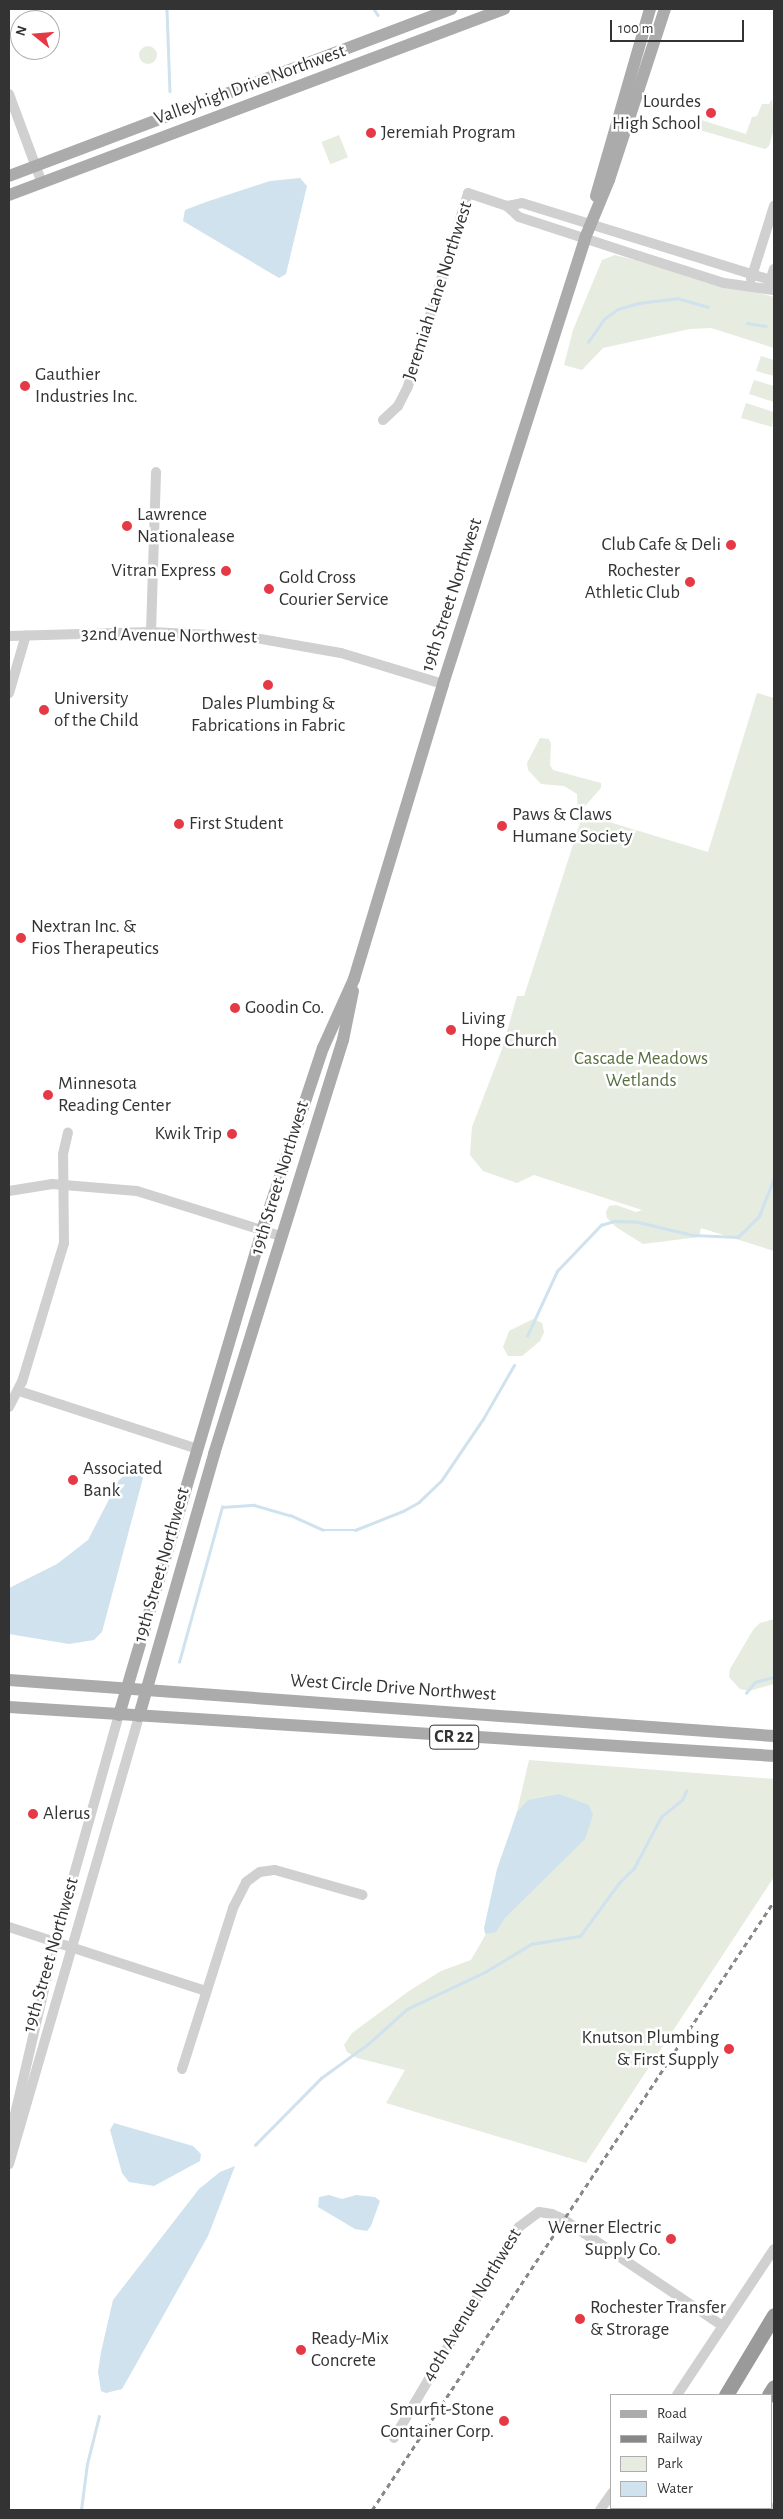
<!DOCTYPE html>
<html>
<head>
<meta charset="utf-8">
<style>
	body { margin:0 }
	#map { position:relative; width:783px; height:2519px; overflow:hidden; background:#fff; font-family:"Alegreya Sans",sans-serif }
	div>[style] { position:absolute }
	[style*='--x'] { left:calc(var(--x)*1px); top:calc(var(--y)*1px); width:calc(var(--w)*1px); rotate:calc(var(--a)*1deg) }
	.green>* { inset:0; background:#e6ecdf; transform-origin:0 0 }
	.round { border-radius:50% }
	.water>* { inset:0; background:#cfe2ee }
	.stream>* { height:2.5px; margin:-1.25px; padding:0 1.25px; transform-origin:1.25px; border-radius:1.25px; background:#cfe2ee }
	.minor>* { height:10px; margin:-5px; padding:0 5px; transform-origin:5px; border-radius:5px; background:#d0d0d0 }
	.major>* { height:12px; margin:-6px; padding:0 6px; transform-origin:6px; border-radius:6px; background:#ababab }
	.highway>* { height:15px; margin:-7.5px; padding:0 7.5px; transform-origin:7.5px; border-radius:7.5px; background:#9a9a9a }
	.rail>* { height:2.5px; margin-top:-1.25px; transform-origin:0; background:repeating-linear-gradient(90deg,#888 0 5px,transparent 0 9px) }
	.dots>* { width:14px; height:14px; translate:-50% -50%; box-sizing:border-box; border:2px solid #fff; border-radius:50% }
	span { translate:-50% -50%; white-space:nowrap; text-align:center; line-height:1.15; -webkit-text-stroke:5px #fff; paint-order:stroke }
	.shield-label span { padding:1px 4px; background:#fff; border:1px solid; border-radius:4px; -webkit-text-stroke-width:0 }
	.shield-label { font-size:18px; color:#333; font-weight:700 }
	.street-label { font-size:19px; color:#333 }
	.poi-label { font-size:19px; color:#333 }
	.right { translate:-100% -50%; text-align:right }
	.left { translate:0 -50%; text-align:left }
	.park-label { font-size:19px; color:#56703f }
	.frame { position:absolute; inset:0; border:10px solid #333; pointer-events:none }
	.legend { position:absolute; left:610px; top:2394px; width:162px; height:115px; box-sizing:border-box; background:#fff; border:1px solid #adadad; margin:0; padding:6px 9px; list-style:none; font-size:15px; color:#333 }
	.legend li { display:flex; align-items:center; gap:10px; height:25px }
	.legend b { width:25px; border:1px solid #adadad }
	.north { position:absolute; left:10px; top:10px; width:50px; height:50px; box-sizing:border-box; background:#fff; border:1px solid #adadad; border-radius:50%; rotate:287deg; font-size:14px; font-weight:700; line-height:20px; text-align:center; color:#333 }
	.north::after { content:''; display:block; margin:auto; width:18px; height:22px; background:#e63946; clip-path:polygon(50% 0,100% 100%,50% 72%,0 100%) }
	.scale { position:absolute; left:610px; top:20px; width:134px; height:22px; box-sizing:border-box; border:2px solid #333; border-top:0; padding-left:6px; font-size:15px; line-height:18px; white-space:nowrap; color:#333; -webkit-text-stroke:4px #fff; paint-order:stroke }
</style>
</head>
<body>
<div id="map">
	<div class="green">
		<div class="round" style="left:139px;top:46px;width:18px;height:18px"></div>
		<div style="clip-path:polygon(772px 99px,774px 129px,769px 146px,765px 149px,679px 124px,701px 120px,746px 134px,752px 117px,757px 116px,762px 104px,769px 104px)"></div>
		<div style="left:339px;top:135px;width:24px;height:19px;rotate:68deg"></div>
		<div style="clip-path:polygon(615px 255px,774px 297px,774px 348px,711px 328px,690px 329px,603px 348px,582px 370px,564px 365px,573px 330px,602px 260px)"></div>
		<div style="clip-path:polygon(761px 356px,774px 360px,774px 376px,756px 371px)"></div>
		<div style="clip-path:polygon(754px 380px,774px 386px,774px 402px,749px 394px)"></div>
		<div style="clip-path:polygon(746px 403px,774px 412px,772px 427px,741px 418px)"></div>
		<div style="clip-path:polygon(757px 693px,774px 698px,774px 1251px,701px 1228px,699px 1237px,643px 1244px,616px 1227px,607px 1218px,606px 1212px,609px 1206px,616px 1205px,636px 1212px,642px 1210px,534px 1175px,517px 1183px,483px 1171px,470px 1155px,472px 1127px,502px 1049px,515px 1003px,517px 996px,524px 996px,583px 814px,708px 852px)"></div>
		<div style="clip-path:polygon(540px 738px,549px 739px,551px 744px,550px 765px,553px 770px,601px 783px,601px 788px,578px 814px,577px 794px,564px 786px,541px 784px,528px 770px,527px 763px)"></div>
		<div style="clip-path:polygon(533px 1319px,542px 1323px,544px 1332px,540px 1341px,522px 1356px,508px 1356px,503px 1347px,509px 1331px)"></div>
		<div style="clip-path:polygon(774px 1619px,774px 1684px,749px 1691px,740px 1689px,729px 1677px,730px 1669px,753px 1630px,760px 1623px)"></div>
		<div style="clip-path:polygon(529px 1760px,774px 1779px,774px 1877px,586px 2163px,386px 2103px,405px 2070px,357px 2058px,347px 2052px,344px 2045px,352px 2033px,409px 1991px,441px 1971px,471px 1960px,490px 1927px)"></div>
	</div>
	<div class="water">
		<div style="clip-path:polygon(300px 178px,307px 186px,286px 274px,279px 278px,183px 221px,185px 210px,206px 202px,270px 181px)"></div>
		<div style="clip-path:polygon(133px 1468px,143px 1478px,102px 1632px,94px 1640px,69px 1644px,9px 1634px,9px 1588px,57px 1564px,88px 1540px,119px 1480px)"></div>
		<div style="clip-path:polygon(559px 1794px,589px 1805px,593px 1815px,585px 1839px,505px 1918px,496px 1932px,485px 1934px,484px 1928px,497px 1869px,517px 1812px,528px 1800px)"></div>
		<div style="clip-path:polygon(114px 2123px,193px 2146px,201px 2154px,200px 2161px,154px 2186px,129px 2182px,122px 2173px,110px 2130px)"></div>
		<div style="clip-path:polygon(235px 2166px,208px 2236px,130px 2375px,122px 2389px,106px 2393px,101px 2391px,98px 2372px,101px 2352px,113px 2300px,199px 2189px,220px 2172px)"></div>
		<div style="clip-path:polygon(329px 2195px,342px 2199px,356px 2195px,375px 2197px,380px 2201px,371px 2226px,367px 2231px,355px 2229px,318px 2207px,319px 2197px)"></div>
	</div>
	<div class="stream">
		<div style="--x:374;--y:9;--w:7;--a:56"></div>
		<div style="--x:167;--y:10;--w:81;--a:87.9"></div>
		<div style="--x:747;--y:323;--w:19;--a:9"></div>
		<div style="--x:588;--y:342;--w:28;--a:-55"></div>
		<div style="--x:604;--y:319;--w:17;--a:-36"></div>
		<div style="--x:618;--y:309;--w:22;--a:-16"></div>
		<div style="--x:639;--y:303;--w:38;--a:-7"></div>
		<div style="--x:677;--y:298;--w:32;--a:16"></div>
		<div style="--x:527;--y:1336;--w:72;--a:-65.2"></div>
		<div style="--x:557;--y:1271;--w:64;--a:-46.3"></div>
		<div style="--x:601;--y:1225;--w:14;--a:-17"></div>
		<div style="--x:614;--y:1221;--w:24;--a:2"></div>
		<div style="--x:638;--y:1222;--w:57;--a:13.3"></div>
		<div style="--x:693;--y:1235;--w:45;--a:2.5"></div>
		<div style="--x:738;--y:1237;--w:30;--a:-45"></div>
		<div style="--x:759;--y:1216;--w:41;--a:-68.5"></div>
		<div style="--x:179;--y:1662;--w:161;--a:-74.5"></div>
		<div style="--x:222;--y:1507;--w:32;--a:-4"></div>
		<div style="--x:254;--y:1505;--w:37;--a:16"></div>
		<div style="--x:290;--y:1515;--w:36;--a:24"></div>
		<div style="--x:323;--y:1530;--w:32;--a:0"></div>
		<div style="--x:355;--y:1530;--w:52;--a:-21.6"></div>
		<div style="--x:403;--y:1511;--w:18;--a:-29"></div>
		<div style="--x:419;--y:1502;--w:30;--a:-44"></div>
		<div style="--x:441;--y:1481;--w:75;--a:-55.9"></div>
		<div style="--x:483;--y:1419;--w:62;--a:-60.1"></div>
		<div style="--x:746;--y:1693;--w:14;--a:-51"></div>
		<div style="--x:755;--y:1682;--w:20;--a:-15"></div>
		<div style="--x:255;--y:2145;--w:94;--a:-45.4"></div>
		<div style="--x:321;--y:2078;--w:58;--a:-35.9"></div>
		<div style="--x:368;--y:2044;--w:52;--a:-41.9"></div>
		<div style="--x:407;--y:2009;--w:86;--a:-25.4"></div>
		<div style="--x:485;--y:1972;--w:54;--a:-31.3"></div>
		<div style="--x:531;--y:1944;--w:50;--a:-9.3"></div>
		<div style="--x:580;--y:1936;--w:66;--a:-53.7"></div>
		<div style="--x:619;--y:1883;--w:21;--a:-45"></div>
		<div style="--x:634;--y:1868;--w:58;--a:-62.1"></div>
		<div style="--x:661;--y:1817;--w:27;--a:-39"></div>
		<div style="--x:682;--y:1800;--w:10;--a:-66"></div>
		<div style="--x:81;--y:2510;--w:46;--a:-82.6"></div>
		<div style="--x:87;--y:2464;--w:49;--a:-76"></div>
	</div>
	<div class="minor">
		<div style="--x:9;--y:94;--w:95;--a:69.7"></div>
		<div style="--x:507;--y:206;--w:15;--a:-11"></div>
		<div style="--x:522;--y:203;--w:264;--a:17.2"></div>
		<div style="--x:751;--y:279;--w:77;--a:-72.5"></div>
		<div style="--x:768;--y:287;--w:19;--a:-72"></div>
		<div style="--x:383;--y:420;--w:21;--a:-43"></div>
		<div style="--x:398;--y:406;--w:22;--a:-63"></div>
		<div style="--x:408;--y:386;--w:202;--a:-72.7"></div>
		<div style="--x:468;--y:193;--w:41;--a:18.4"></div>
		<div style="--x:507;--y:206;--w:16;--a:43"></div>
		<div style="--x:519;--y:217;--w:126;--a:18"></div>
		<div style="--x:639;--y:256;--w:89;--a:17.6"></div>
		<div style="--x:724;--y:283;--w:50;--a:8"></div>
		<div style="--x:151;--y:632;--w:160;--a:-88.2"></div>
		<div style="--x:9;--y:636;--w:142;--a:-1.6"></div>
		<div style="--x:151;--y:632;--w:99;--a:2.9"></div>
		<div style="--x:250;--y:637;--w:92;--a:10"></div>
		<div style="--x:341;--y:653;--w:107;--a:16.9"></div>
		<div style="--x:9;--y:693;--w:60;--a:-73.7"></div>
		<div style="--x:9;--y:1191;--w:44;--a:-9.2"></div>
		<div style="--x:52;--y:1184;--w:85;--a:4.7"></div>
		<div style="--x:137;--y:1191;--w:151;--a:17.4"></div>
		<div style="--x:19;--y:1391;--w:188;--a:18"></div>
		<div style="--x:9;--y:1407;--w:28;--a:-63"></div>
		<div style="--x:22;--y:1382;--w:145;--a:-73.2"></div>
		<div style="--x:64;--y:1243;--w:89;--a:-90.6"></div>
		<div style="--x:63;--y:1154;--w:22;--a:-77"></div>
		<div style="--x:9;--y:1927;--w:207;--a:18"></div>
		<div style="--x:182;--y:2069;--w:169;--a:-72.4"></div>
		<div style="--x:233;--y:1908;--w:29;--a:-63"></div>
		<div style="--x:246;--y:1882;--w:17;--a:-36"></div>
		<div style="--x:260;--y:1872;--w:15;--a:-8"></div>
		<div style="--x:275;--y:1870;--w:91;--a:15.9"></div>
		<div style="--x:9;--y:2140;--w:203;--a:-76.9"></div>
		<div style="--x:55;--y:1942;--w:236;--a:-74.3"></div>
		<div style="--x:9;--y:2164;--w:466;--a:-73.8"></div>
		<div style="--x:677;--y:2395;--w:175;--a:-56.4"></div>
		<div style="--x:394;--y:2438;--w:245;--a:-59.4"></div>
		<div style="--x:519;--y:2227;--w:25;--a:-37"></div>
		<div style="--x:539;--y:2212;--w:13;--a:9"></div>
		<div style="--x:552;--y:2214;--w:12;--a:24"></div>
		<div style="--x:563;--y:2219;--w:192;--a:33.8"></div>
		<div style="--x:600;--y:2510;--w:21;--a:-55"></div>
		<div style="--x:771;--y:2510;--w:4;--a:-34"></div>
	</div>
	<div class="major">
		<div style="--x:9;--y:176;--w:473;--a:-20.7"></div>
		<div style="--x:9;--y:195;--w:529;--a:-20.59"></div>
		<div style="--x:596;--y:196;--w:195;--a:-73.9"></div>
		<div style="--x:9;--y:1680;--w:767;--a:4.19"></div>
		<div style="--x:9;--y:1707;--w:767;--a:3.66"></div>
		<div style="--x:119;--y:1715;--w:505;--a:-73.54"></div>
		<div style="--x:262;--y:1231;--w:193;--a:-71.6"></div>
		<div style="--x:323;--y:1048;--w:76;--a:-65.8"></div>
		<div style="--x:354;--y:979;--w:308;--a:-73.2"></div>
		<div style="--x:443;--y:684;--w:468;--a:-72.3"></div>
		<div style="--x:585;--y:238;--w:63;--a:-67.5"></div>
		<div style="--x:609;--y:180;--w:180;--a:-71.9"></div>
		<div style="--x:139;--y:1716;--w:273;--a:-74"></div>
		<div style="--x:214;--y:1454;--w:434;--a:-72.7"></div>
		<div style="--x:343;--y:1040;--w:50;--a:-78.5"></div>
	</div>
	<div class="highway">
		<div style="--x:726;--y:2395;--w:93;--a:-59"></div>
		<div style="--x:769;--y:2395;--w:9;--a:-58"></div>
		<div style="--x:651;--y:2510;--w:3;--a:-45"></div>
		<div style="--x:692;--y:2510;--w:3;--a:-45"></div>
	</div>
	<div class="rail">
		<div style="--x:372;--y:2510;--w:730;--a:-56.57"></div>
	</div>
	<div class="dots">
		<div style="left:711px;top:113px;background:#e63946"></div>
		<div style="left:371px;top:133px;background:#e63946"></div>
		<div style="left:25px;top:386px;background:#e63946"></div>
		<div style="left:127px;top:526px;background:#e63946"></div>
		<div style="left:731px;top:545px;background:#e63946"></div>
		<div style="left:226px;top:571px;background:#e63946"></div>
		<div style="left:690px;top:582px;background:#e63946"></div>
		<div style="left:269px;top:589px;background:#e63946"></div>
		<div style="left:268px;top:685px;background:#e63946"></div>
		<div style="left:44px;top:710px;background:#e63946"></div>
		<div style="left:179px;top:824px;background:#e63946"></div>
		<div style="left:502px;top:826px;background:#e63946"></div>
		<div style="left:21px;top:938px;background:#e63946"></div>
		<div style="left:235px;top:1008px;background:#e63946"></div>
		<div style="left:451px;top:1030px;background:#e63946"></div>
		<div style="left:48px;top:1095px;background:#e63946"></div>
		<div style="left:232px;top:1134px;background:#e63946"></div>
		<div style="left:73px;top:1480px;background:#e63946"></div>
		<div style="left:33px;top:1814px;background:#e63946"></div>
		<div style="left:729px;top:2049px;background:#e63946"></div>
		<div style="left:671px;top:2239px;background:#e63946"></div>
		<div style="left:580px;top:2319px;background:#e63946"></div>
		<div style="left:301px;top:2350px;background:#e63946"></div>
		<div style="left:504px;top:2421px;background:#e63946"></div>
	</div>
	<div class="shield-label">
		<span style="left:454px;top:1737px">CR 22</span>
	</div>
	<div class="street-label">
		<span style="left:250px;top:85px;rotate:-20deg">Valleyhigh Drive Northwest</span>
		<span style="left:438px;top:291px;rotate:-72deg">Jeremiah Lane Northwest</span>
		<span style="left:452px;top:595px;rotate:-72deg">19th Street Northwest</span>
		<span style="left:169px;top:636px;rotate:1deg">32nd Avenue Northwest</span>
		<span style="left:280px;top:1178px;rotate:-73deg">19th Street Northwest</span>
		<span style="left:162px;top:1565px;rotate:-74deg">19th Street Northwest</span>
		<span style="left:393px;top:1688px;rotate:4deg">West Circle Drive Northwest</span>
		<span style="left:51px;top:1955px;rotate:-74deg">19th Street Northwest</span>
		<span style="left:472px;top:2305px;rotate:-59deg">40th Avenue Northwest</span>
	</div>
	<div class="poi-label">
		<span class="right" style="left:701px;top:113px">Lourdes<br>High School</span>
		<span class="left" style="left:381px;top:133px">Jeremiah Program</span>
		<span class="left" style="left:35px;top:386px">Gauthier<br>Industries Inc.</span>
		<span class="left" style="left:137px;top:526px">Lawrence<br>Nationalease</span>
		<span class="right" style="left:721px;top:545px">Club Cafe &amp; Deli</span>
		<span class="right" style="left:216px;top:571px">Vitran Express</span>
		<span class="right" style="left:680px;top:582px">Rochester<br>Athletic Club</span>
		<span class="left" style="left:279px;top:589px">Gold Cross<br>Courier Service</span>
		<span class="left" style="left:54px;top:710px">University<br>of the Child</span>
		<span style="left:268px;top:715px">Dales Plumbing &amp;<br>Fabrications in Fabric</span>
		<span class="left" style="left:512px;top:826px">Paws &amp; Claws<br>Humane Society</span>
		<span class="left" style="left:189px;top:824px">First Student</span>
		<span class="left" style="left:31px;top:938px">Nextran Inc. &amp;<br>Fios Therapeutics</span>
		<span class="left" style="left:245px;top:1008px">Goodin Co.</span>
		<span class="left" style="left:461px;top:1030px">Living<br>Hope Church</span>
		<span class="left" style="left:58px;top:1095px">Minnesota<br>Reading Center</span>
		<span class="right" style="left:222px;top:1134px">Kwik Trip</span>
		<span class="left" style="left:83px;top:1480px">Associated<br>Bank</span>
		<span class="left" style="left:43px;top:1814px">Alerus</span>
		<span class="right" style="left:719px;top:2049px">Knutson Plumbing<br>&amp; First Supply</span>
		<span class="right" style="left:661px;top:2239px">Werner Electric<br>Supply Co.</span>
		<span class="left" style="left:590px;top:2319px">Rochester Transfer<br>&amp; Strorage</span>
		<span class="left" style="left:311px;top:2350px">Ready-Mix<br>Concrete</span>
		<span class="right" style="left:494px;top:2421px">Smurfit-Stone<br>Container Corp.</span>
	</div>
	<div class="park-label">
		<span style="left:641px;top:1070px">Cascade Meadows<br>Wetlands</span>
	</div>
	<div class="frame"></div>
	<ul class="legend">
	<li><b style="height:6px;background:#ababab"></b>Road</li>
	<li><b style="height:6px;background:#888"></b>Railway</li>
	<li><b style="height:14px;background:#e6ecdf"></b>Park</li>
	<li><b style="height:14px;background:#cfe2ee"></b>Water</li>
	</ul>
	<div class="north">N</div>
	<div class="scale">100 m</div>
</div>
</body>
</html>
